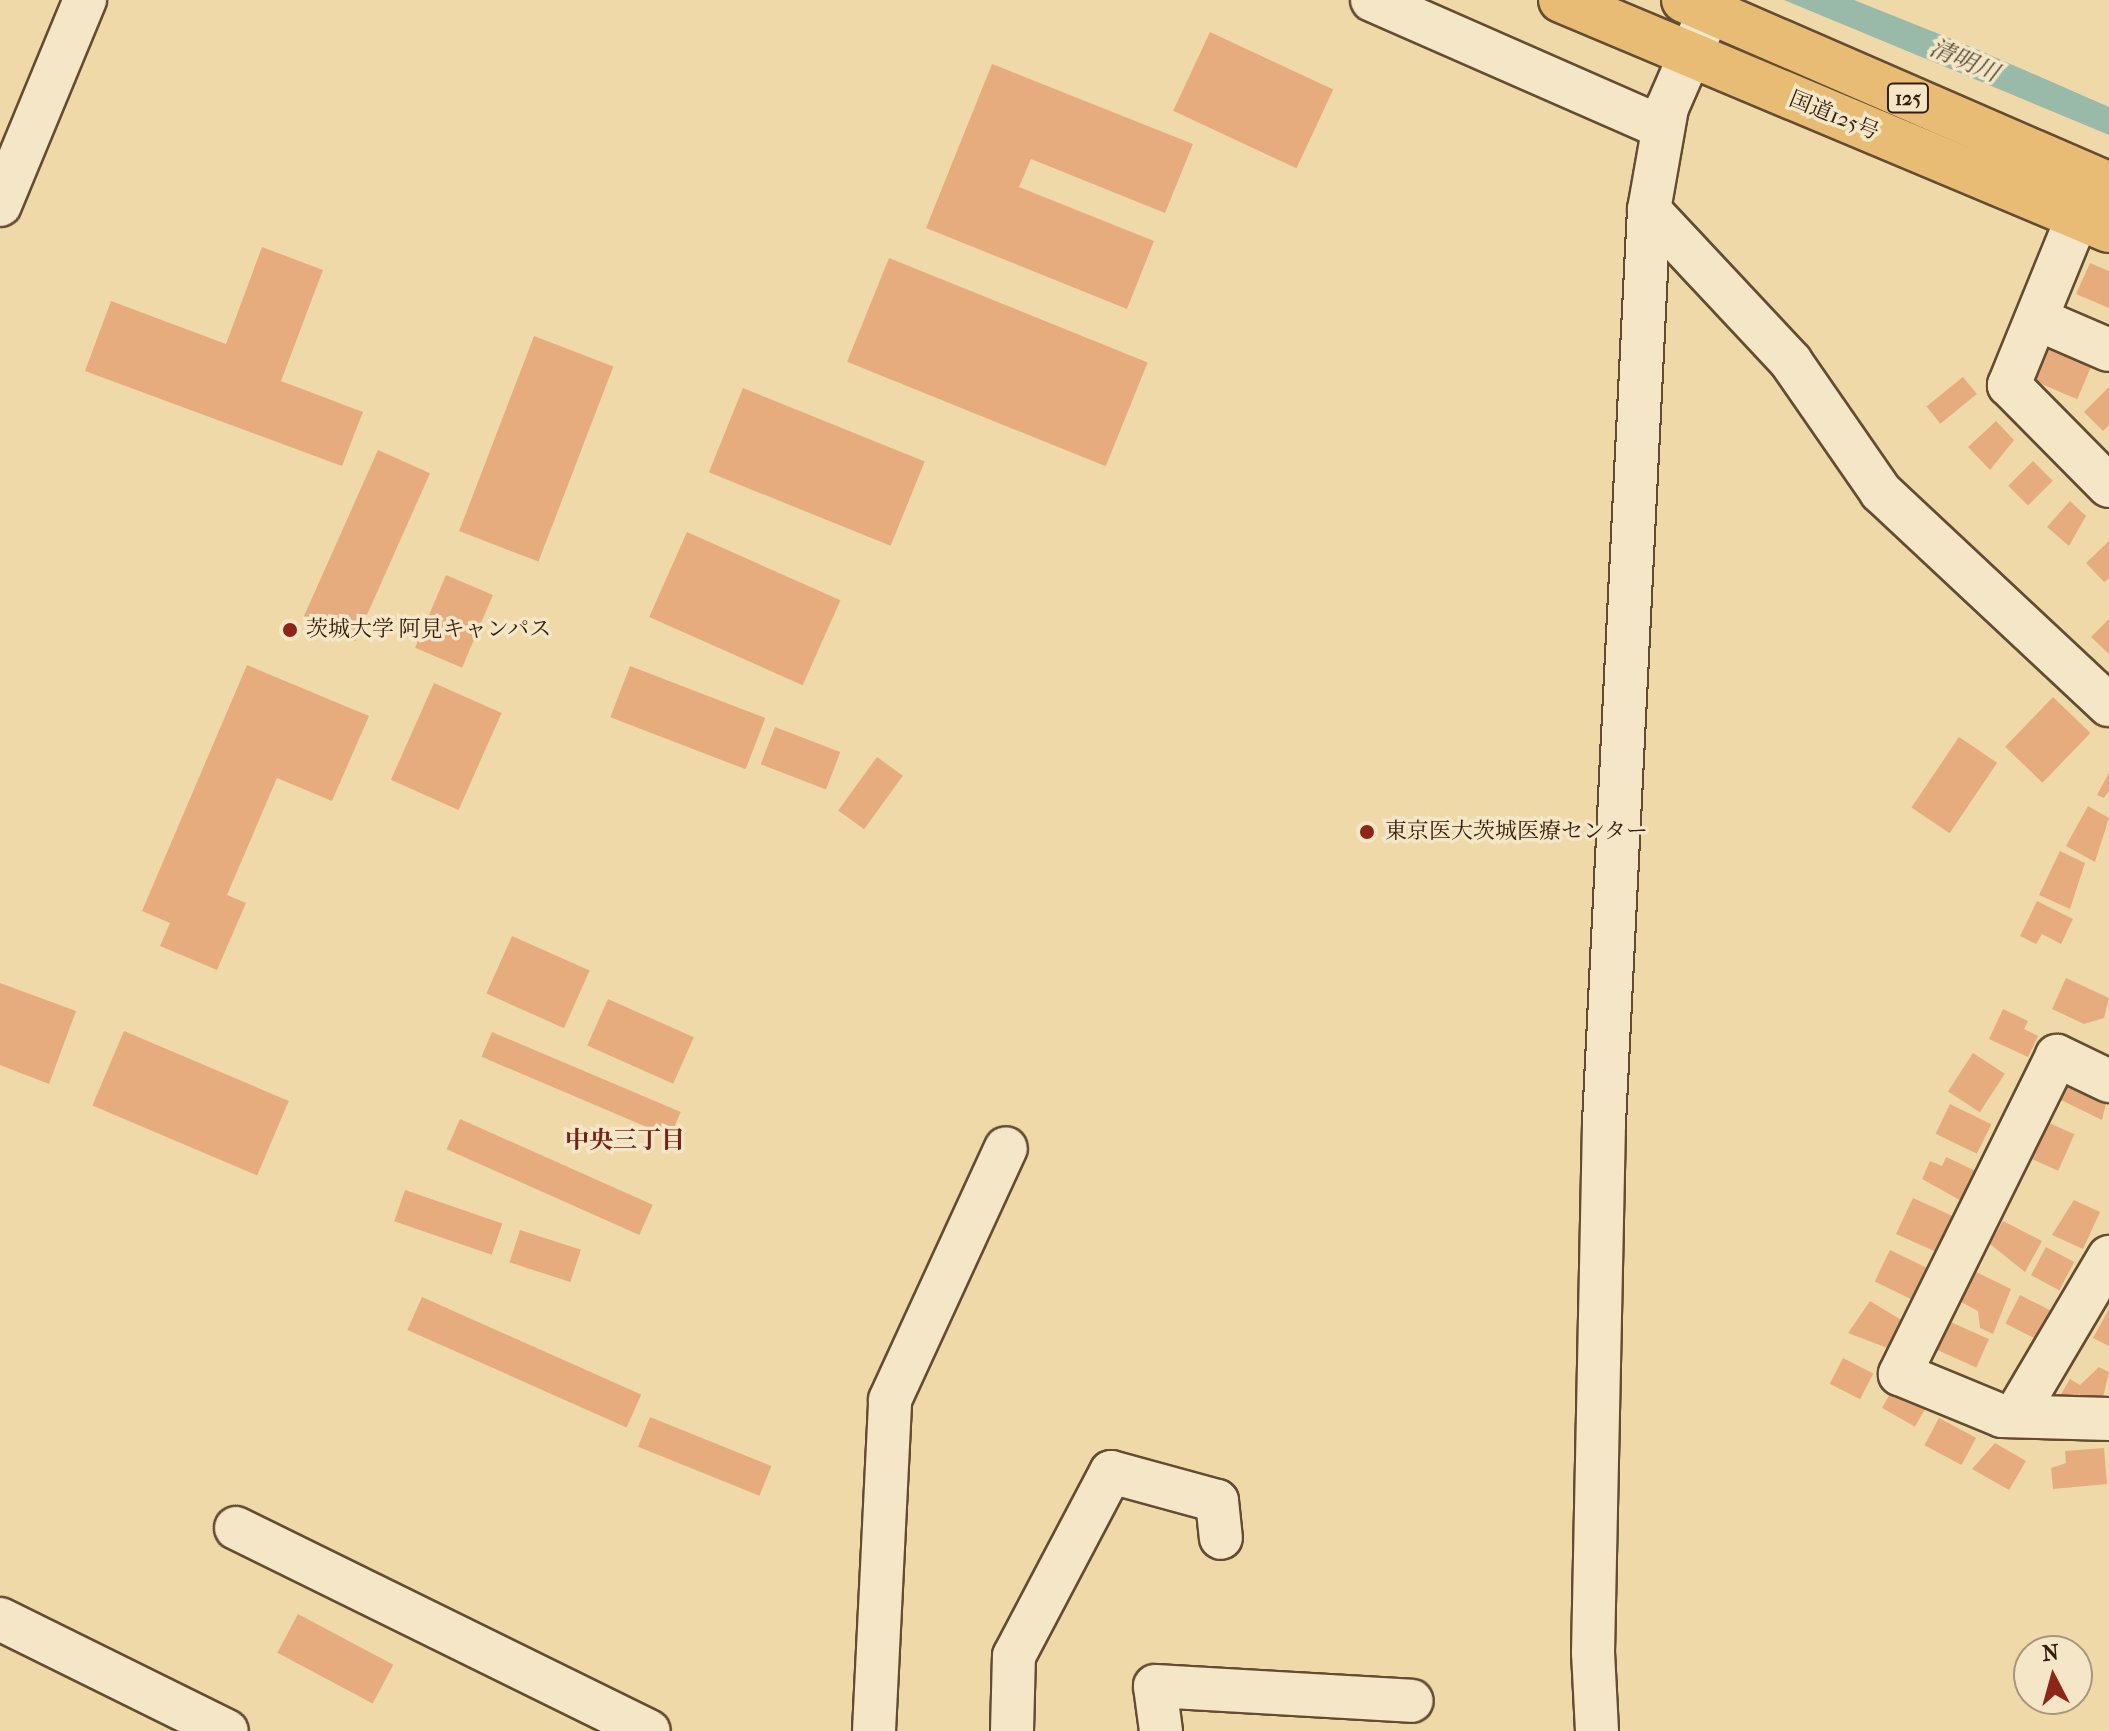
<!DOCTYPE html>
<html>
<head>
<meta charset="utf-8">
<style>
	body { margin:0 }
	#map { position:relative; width:2109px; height:1731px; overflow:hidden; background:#f0d9a9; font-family:"IM FELL French Canon","Noto Serif JP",serif }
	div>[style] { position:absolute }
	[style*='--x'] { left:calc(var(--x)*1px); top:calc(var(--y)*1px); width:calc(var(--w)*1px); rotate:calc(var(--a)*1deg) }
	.water>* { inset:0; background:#9abaa9 }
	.building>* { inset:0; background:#e7ac7e; transform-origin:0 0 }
	.roads { filter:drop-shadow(2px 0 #634c32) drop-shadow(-2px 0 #634c32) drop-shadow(0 2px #634c32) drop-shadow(0 -2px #634c32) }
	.minor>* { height:42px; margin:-21px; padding:0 21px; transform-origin:21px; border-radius:21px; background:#f5e6c7 }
	.highway>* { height:44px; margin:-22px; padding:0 22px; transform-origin:22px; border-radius:22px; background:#e8bc74 }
	.dots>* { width:22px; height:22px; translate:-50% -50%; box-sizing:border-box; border:4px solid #f5e6c7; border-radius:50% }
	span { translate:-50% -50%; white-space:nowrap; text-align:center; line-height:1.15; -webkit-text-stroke:7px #f5e6c7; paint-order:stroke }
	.shield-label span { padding:2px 6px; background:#f5e6c7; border:2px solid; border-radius:6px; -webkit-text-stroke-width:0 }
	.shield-label { font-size:20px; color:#341d0b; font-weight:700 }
	.street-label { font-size:22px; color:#341d0b }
	.poi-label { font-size:22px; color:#341d0b }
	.left { translate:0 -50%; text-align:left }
	.water-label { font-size:24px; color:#534c3a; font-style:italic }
	.neighbourhood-label { font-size:24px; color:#7a1f14; font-weight:700 }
	.north { position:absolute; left:2013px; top:1635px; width:80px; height:80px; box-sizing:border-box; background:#f5e6c7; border:2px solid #a8967c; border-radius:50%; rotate:354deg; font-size:22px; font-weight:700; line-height:32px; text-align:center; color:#341d0b }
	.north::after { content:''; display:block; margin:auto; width:28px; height:36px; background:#8f2418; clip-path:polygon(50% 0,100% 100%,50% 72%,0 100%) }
</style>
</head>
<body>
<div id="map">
	<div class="water">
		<div style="clip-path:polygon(1784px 0,1854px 0,1974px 48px,2109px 107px,2109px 135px)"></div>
	</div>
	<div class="building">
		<div style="left:1210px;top:32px;width:136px;height:87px;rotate:25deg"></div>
		<div style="clip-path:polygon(992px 64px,1193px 144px,1165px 213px,1031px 159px,1019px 187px,1154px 241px,1127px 309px,926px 228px)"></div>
		<div style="clip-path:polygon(262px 247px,323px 270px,281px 381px,363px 412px,342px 466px,85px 371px,111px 301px,226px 344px)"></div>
		<div style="left:889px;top:258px;width:279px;height:112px;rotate:22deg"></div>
		<div style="clip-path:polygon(2090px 263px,2109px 271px,2109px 308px,2076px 294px)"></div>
		<div style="left:534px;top:336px;width:85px;height:209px;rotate:21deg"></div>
		<div style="left:2042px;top:344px;width:54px;height:37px;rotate:23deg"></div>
		<div style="left:1963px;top:377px;width:22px;height:47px;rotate:51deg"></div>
		<div style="clip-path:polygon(2109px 387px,2109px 425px,2103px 431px,2084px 412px)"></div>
		<div style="left:743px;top:388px;width:196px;height:91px;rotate:22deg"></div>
		<div style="clip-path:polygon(1996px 421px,2014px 440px,1990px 470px,1968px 447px)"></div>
		<div style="left:378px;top:450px;width:57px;height:184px;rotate:24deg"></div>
		<div style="left:2033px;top:461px;width:28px;height:35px;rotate:45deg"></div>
		<div style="clip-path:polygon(2070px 501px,2086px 516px,2069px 546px,2047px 527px)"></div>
		<div style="left:687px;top:532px;width:168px;height:93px;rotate:24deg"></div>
		<div style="clip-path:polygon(2109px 541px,2109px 578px,2104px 582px,2086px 563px)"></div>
		<div style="left:446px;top:575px;width:51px;height:79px;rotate:23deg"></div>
		<div style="clip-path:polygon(2109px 619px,2109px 654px,2091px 637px)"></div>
		<div style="clip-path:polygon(247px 665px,369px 716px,332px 801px,277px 778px,227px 895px,246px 903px,217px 970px,160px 946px,170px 923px,142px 911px)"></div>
		<div style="left:630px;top:666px;width:145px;height:55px;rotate:21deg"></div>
		<div style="left:434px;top:683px;width:74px;height:106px;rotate:24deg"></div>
		<div style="left:2053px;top:697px;width:52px;height:69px;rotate:44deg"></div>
		<div style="left:775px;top:727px;width:70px;height:40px;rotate:21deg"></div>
		<div style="left:1959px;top:737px;width:46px;height:85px;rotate:34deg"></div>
		<div style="left:877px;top:757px;width:32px;height:66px;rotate:36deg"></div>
		<div style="clip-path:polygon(2109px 773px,2109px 791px,2104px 798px,2097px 795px)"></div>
		<div style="clip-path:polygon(2088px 806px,2109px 818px,2095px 862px,2066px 846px)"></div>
		<div style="clip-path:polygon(2060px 851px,2085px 863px,2070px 909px,2039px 895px)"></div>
		<div style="clip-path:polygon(2037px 901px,2073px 919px,2061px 944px,2042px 934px,2036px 944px,2020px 936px)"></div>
		<div style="left:512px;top:936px;width:85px;height:63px;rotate:24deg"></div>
		<div style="clip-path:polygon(2066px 978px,2109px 998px,2104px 1018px,2084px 1024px,2052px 1009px)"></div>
		<div style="clip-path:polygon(0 983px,76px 1011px,49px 1084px,0 1065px)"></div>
		<div style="left:608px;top:999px;width:94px;height:51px;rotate:24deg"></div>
		<div style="clip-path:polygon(2003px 1009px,2028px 1021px,2024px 1029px,2038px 1036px,2028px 1057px,1989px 1039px)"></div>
		<div style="left:124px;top:1031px;width:179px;height:81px;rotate:23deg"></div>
		<div style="left:492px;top:1032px;width:205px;height:27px;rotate:23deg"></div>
		<div style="left:1973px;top:1053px;width:38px;height:46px;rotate:33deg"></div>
		<div style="clip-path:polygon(2074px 1074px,2109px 1091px,2102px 1120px,2061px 1100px)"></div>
		<div style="left:1950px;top:1104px;width:46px;height:33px;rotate:26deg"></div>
		<div style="left:460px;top:1119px;width:211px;height:33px;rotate:24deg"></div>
		<div style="left:2047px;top:1122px;width:30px;height:40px;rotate:24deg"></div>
		<div style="clip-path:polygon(1946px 1157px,1978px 1172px,1965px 1203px,1922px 1179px,1930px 1161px,1942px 1166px)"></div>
		<div style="left:405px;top:1190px;width:103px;height:33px;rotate:19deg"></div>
		<div style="clip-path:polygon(1913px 1198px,1957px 1218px,1934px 1251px,1896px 1234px)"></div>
		<div style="clip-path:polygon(2074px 1200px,2100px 1212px,2083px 1249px,2052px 1235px)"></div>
		<div style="clip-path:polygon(2003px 1221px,2042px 1241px,2025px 1272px,1990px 1244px)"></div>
		<div style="left:520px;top:1230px;width:64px;height:34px;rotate:18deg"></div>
		<div style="left:2046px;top:1247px;width:32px;height:32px;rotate:28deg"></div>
		<div style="left:1890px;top:1250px;width:43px;height:35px;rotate:26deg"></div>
		<div style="clip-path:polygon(1976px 1272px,2011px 1289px,1993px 1334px,1980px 1328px,1978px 1311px,1961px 1302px)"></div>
		<div style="left:2020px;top:1295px;width:42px;height:32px;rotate:27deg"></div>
		<div style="left:422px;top:1297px;width:240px;height:36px;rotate:24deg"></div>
		<div style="clip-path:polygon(1870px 1301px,1903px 1321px,1890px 1349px,1848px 1333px)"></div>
		<div style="clip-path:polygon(2109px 1309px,2109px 1346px,2093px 1338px)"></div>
		<div style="left:1946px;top:1320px;width:47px;height:31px;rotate:24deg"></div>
		<div style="left:1843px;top:1358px;width:34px;height:29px;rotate:27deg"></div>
		<div style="clip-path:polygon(2099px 1367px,2109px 1372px,2101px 1406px,2079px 1394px,2072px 1406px,2058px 1399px,2070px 1379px,2080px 1385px)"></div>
		<div style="left:1894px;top:1387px;width:38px;height:24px;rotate:30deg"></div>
		<div style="left:650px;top:1417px;width:131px;height:32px;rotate:22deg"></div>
		<div style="left:1939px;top:1418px;width:42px;height:31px;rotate:28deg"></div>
		<div style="clip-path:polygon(1995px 1443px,2026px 1461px,2009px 1490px,1972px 1469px)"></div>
		<div style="clip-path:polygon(2104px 1448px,2107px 1484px,2053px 1489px,2051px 1468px,2066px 1463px,2065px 1451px)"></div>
		<div style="left:298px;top:1614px;width:108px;height:44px;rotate:28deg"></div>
	</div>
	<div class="roads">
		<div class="minor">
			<div style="--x:1372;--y:0;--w:317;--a:23.7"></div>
			<div style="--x:0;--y:205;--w:222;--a:-67.5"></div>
			<div style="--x:1649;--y:210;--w:208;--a:46.9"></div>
			<div style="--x:1791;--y:362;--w:158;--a:55.3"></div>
			<div style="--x:1881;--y:492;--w:312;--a:43.1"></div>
			<div style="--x:2078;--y:216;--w:183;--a:112.2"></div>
			<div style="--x:2009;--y:385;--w:142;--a:45.3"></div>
			<div style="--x:2037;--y:319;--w:78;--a:23.3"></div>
			<div style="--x:2109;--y:1081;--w:58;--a:-154.3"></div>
			<div style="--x:2057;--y:1056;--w:355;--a:116.3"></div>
			<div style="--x:1900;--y:1374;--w:110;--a:22.4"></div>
			<div style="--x:2002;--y:1416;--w:107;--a:1.6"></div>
			<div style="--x:2015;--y:1416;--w:185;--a:-59.4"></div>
			<div style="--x:236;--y:1528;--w:460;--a:26.2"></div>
			<div style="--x:0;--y:1619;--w:253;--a:26.3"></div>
			<div style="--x:874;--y:1731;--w:331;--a:-87.2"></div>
			<div style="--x:890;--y:1400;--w:277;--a:-65.3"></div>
			<div style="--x:1012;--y:1731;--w:75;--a:-88.5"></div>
			<div style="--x:1014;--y:1656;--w:208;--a:-62.2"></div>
			<div style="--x:1111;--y:1472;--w:110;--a:15.3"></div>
			<div style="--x:1217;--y:1501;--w:37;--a:84"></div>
			<div style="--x:1161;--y:1731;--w:45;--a:-97.6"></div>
			<div style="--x:1155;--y:1686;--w:257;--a:3.3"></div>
			<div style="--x:1597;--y:1731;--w:78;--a:-92.9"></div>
			<div style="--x:1593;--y:1653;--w:530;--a:-88.81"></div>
			<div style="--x:1604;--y:1123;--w:914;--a:-87.18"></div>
			<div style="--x:1649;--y:210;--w:104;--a:-80"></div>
			<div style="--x:1667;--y:108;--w:118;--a:-66.5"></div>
		</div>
		<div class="highway">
			<div style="--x:1561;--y:0;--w:594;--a:22.77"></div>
			<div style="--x:1684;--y:0;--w:464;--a:23.5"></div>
		</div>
	</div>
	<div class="dots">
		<div style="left:290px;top:630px;background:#8f2418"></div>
		<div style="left:1367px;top:832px;background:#8f2418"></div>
	</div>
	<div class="shield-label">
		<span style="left:1908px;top:98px">125</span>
	</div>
	<div class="street-label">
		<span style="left:1834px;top:116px;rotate:22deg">国道125号</span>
	</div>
	<div class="poi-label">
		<span class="left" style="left:306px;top:630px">茨城大学 阿見キャンパス</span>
		<span class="left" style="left:1385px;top:832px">東京医大茨城医療センター</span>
	</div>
	<div class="water-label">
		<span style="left:1964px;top:61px;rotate:23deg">清明川</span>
	</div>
	<div class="neighbourhood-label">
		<span style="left:625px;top:1141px">中央三丁目</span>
	</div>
	<div class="north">N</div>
</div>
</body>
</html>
